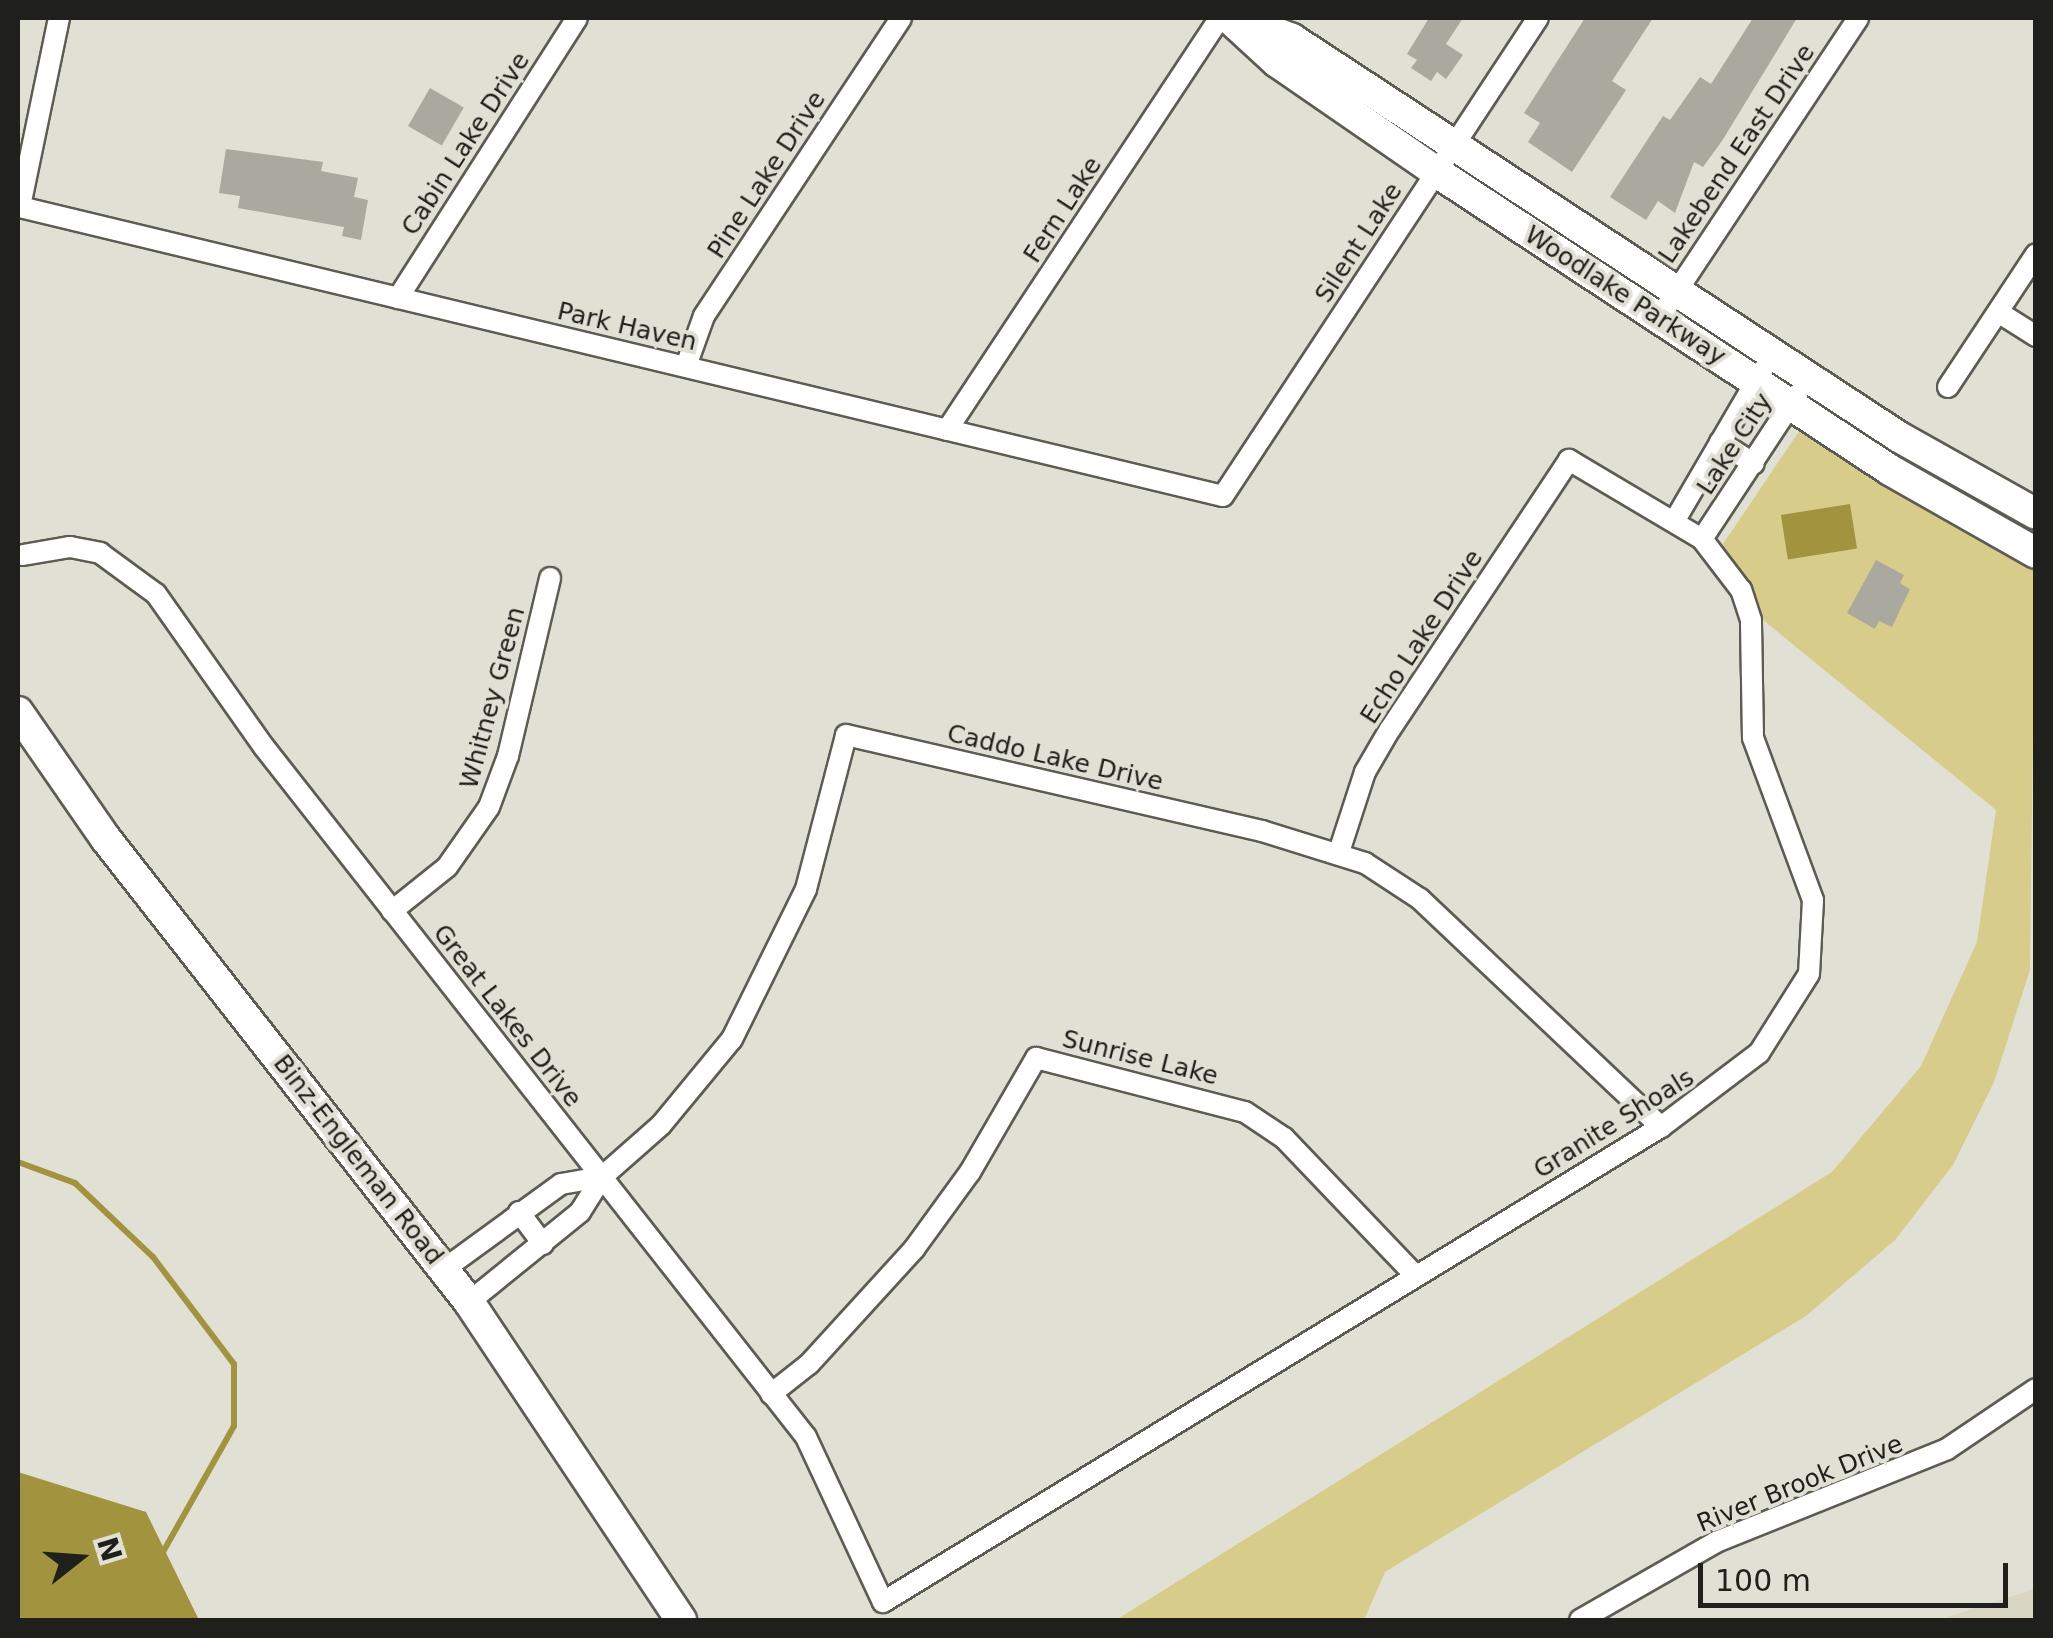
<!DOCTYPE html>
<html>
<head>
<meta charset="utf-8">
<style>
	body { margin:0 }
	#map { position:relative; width:2053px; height:1638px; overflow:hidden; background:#e1e0d5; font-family:"DejaVu Sans",sans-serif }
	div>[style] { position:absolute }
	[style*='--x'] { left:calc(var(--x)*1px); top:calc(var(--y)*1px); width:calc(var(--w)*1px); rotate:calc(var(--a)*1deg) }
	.built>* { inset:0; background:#d9d6c4 }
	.green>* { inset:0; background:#d7cc89 }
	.water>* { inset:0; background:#a2943e; transform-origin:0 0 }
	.stream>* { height:6px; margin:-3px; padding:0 3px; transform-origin:3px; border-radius:3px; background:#a2943e }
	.building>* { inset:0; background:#aaa99f; transform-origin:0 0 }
	.roads { filter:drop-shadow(2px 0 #5d5c53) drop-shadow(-2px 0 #5d5c53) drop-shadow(0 2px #5d5c53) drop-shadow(0 -2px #5d5c53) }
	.street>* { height:20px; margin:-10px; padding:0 10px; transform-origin:10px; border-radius:10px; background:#fff }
	.secondary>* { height:30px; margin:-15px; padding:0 15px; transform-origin:15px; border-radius:15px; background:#fff }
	span { translate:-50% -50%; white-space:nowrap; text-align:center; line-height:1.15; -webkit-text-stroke:8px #e1e0d5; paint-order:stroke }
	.street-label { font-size:25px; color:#1f1f1b }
	.frame { position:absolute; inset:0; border:20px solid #1f1f1b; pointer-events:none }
	.north { position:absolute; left:30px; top:1508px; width:100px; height:100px; -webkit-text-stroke:8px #e1e0d5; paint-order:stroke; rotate:73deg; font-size:28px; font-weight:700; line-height:40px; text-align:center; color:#1f1f1b }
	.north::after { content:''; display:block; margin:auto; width:35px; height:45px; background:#1f1f1b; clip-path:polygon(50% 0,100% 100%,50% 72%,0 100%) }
	.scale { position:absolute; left:1698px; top:1563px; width:310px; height:45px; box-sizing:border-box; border:5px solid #1f1f1b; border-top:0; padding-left:12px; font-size:30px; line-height:35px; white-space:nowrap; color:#1f1f1b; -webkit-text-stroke:8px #e1e0d5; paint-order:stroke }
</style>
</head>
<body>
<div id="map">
	<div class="built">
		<div style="clip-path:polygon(2035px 1589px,2035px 1620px,1938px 1620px)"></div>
	</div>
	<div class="green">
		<div style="clip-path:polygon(1802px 427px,1971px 535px,2035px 565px,2030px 970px,1994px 1082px,1953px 1165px,1895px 1240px,1806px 1316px,1385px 1572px,1364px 1620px,1116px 1620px,1832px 1172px,1921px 1066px,1977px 942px,1996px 810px,1763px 620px,1723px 544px)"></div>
	</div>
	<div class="water">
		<div style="left:1850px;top:504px;width:45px;height:70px;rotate:81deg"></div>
		<div style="clip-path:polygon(18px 1472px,146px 1512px,199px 1620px,18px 1620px)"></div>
	</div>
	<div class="stream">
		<div style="--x:18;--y:1162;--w:61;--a:20.2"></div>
		<div style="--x:75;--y:1183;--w:108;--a:43.5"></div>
		<div style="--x:153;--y:1257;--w:134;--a:52.9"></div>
		<div style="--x:234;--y:1364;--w:62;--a:90"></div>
		<div style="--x:234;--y:1426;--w:147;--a:119.4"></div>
	</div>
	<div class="building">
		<div style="clip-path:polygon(1429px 18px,1463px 18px,1446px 44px,1463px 55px,1446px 79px,1437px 72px,1431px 81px,1411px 68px,1417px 60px,1407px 54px)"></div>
		<div style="clip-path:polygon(1585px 18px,1653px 18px,1612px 81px,1626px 90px,1572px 172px,1528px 142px,1540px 123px,1524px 113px)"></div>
		<div style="clip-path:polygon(1753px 18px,1797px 18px,1722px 141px,1703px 167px,1694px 162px,1675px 213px,1658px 201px,1646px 220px,1610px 197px,1663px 116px,1670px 120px,1700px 77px,1711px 84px)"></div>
		<div style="left:430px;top:88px;width:39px;height:44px;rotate:30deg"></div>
		<div style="clip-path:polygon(226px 149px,323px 162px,321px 171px,358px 178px,354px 197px,368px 200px,361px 240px,342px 236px,344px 227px,238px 208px,240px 196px,219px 193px)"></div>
		<div style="clip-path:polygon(1876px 560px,1904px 575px,1900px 583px,1910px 589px,1892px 627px,1879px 621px,1875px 629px,1847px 613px)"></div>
	</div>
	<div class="roads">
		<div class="street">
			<div style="--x:59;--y:18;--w:193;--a:101.7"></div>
			<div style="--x:20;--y:207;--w:1237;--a:13.51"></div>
			<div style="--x:1223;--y:496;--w:572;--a:-56.62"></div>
			<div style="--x:398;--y:298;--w:332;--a:-57.4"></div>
			<div style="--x:1998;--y:312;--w:45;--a:32.3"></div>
			<div style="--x:1659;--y:318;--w:360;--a:-56.4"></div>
			<div style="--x:686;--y:366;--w:53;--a:-70.2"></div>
			<div style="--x:704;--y:316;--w:357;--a:-56.5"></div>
			<div style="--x:1948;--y:387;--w:159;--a:-56.5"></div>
			<div style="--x:947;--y:430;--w:494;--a:-56.5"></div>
			<div style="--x:1720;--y:442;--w:40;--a:32.9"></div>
			<div style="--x:1675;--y:520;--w:173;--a:-59.7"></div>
			<div style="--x:1702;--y:539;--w:173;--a:-56.6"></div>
			<div style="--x:23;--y:555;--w:48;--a:-9.7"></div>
			<div style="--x:70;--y:547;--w:31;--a:11"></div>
			<div style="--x:100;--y:553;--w:69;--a:36.2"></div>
			<div style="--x:156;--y:594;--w:187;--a:54.8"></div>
			<div style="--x:264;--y:747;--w:877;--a:51.85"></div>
			<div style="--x:806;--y:1437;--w:182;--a:65"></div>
			<div style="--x:883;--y:1602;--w:912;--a:-31.41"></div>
			<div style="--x:1661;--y:1127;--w:123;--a:-37.1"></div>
			<div style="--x:1759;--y:1053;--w:93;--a:-57.7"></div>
			<div style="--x:1809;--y:974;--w:74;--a:-86.9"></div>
			<div style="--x:1813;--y:900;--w:173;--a:-110.3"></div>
			<div style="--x:1753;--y:738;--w:118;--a:-91"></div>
			<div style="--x:1751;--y:620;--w:32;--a:-108"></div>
			<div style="--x:1741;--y:590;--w:64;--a:-127.4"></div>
			<div style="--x:1702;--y:539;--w:155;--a:-149.3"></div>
			<div style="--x:1569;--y:460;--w:323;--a:123.6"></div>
			<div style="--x:1390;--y:729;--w:50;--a:120.2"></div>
			<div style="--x:1365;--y:772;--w:84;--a:108"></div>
			<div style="--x:392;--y:911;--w:70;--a:-38.7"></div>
			<div style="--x:447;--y:867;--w:73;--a:-55"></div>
			<div style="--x:489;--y:807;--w:54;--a:-69.6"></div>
			<div style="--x:508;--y:756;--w:183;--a:-76.7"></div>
			<div style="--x:519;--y:1212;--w:40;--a:53"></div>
			<div style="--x:443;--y:1270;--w:146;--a:-36.1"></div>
			<div style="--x:561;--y:1184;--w:42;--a:-9.7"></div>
			<div style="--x:469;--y:1302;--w:143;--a:-39"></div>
			<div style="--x:580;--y:1212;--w:41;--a:-57.8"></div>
			<div style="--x:602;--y:1177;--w:79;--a:-41.4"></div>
			<div style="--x:661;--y:1125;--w:112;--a:-50.5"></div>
			<div style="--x:732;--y:1039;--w:167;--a:-63.7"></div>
			<div style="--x:806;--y:889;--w:159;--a:-75.4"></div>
			<div style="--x:846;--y:735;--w:427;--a:13"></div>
			<div style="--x:1262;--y:831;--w:108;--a:17.3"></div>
			<div style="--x:1365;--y:863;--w:66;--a:33.2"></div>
			<div style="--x:1420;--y:899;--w:332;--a:43.4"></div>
			<div style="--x:771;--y:1394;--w:48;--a:-38.3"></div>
			<div style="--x:809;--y:1364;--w:156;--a:-47.6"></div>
			<div style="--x:914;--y:1249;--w:95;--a:-54"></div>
			<div style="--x:970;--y:1172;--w:132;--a:-59.9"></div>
			<div style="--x:1036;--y:1058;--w:216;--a:14.5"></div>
			<div style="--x:1245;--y:1112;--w:47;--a:33.7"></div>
			<div style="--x:1284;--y:1138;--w:190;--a:46.3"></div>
			<div style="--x:1580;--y:1620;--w:157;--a:-29.8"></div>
			<div style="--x:1716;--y:1542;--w:249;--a:-21.9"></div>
			<div style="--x:1947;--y:1449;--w:107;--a:-34"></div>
		</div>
		<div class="secondary">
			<div style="--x:1229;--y:18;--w:65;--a:42.5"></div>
			<div style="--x:1277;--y:62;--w:192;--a:34.6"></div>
			<div style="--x:1435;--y:171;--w:544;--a:33.31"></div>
			<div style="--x:1890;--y:470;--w:168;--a:29.6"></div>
			<div style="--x:1240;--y:19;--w:56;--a:21"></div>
			<div style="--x:1292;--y:39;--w:726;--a:33.25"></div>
			<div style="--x:1899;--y:437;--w:157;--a:29.3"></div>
			<div style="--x:18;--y:712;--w:155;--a:55.3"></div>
			<div style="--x:106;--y:839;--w:588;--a:51.9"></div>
			<div style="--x:469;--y:1302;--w:382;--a:56.3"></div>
		</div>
	</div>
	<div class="street-label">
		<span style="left:466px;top:144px;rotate:-57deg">Cabin Lake Drive</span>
		<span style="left:1737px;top:154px;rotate:-56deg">Lakebend East Drive</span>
		<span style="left:767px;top:175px;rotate:-57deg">Pine Lake Drive</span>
		<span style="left:1063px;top:210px;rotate:-57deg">Fern Lake</span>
		<span style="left:1359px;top:243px;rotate:-57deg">Silent Lake</span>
		<span style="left:1625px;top:296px;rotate:33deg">Woodlake Parkway</span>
		<span style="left:627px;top:327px;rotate:13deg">Park Haven</span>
		<span style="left:1735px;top:444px;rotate:-57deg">Lake City</span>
		<span style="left:1422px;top:637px;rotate:-57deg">Echo Lake Drive</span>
		<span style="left:493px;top:698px;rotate:-75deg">Whitney Green</span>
		<span style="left:1055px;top:758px;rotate:13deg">Caddo Lake Drive</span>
		<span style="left:507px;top:1016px;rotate:52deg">Great Lakes Drive</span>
		<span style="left:1140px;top:1058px;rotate:14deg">Sunrise Lake</span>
		<span style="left:1614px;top:1124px;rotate:-32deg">Granite Shoals</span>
		<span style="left:358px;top:1160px;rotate:52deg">Binz-Engleman Road</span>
		<span style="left:1800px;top:1484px;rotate:-22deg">River Brook Drive</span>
	</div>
	<div class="frame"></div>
	<div class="north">N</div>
	<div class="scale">100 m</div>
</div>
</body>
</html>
